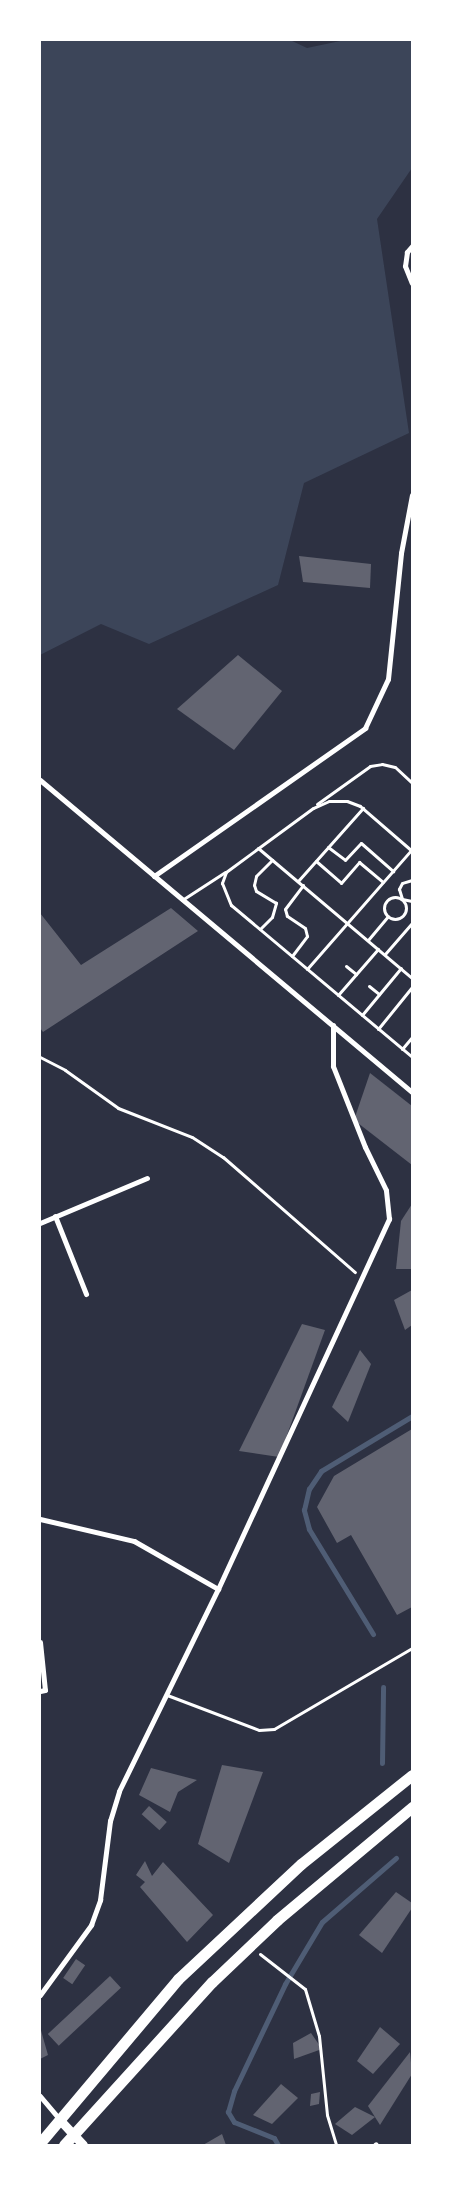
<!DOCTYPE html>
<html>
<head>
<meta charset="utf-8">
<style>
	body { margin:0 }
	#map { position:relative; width:452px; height:2185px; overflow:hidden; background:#2d3142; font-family:"Space Grotesk",sans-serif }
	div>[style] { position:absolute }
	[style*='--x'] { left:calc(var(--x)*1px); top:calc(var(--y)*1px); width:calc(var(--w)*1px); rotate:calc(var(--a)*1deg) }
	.green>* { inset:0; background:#3c4559 }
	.stream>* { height:5px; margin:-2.5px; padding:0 2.5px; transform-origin:2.5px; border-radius:2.5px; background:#4f5d75 }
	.building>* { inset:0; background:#626471; transform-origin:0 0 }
	.path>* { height:3px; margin:-1.5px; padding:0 1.5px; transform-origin:1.5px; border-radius:1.5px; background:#fff }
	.service>* { height:3px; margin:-1.5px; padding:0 1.5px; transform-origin:1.5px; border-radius:1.5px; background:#fff }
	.service>.ring { margin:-1.5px; padding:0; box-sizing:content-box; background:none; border:3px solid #fff; border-radius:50% }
	.minor>* { height:5px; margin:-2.5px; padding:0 2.5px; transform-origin:2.5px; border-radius:2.5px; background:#fff }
	.tertiary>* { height:9px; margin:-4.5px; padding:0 4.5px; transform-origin:4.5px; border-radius:4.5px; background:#fff }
	.trunk>* { height:11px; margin:-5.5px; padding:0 5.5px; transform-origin:5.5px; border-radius:5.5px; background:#fff }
	span { translate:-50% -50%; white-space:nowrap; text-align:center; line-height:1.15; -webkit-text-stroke:4.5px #fff; paint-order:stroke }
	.frame { position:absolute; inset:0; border:41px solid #fff; pointer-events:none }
</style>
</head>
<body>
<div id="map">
	<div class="green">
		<div style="clip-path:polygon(40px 40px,290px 40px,307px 48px,345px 40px,412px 40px,412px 168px,377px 219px,409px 433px,304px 483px,278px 585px,149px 644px,101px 624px,40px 655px)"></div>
	</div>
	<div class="stream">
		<div style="--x:373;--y:1634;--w:123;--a:-121.4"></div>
		<div style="--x:309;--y:1529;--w:20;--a:-105"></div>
		<div style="--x:304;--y:1510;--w:22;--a:-77"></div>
		<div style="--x:309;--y:1489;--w:22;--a:-56"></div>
		<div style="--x:321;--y:1471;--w:106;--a:-31.1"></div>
		<div style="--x:382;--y:1763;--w:76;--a:-89.2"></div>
		<div style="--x:278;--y:2145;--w:8;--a:-120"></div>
		<div style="--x:274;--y:2138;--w:43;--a:-158.2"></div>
		<div style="--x:234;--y:2122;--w:12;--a:-121"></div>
		<div style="--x:228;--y:2112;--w:22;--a:-74"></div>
		<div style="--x:234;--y:2091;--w:119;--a:-64.5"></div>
		<div style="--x:285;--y:1984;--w:72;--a:-59.2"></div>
		<div style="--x:322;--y:1922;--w:98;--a:-40.9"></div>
	</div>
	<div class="building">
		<div style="clip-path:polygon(299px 556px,371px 564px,370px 588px,303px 582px)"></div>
		<div style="clip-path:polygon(238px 655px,282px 691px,234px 750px,177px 709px)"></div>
		<div style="clip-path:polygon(171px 908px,198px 931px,43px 1032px,40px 1028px,40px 913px,81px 965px)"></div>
		<div style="clip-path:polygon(370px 1073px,412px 1106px,412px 1165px,354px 1120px)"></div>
		<div style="clip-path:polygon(412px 1204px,412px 1269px,396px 1269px,401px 1221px)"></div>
		<div style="clip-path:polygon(412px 1290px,412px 1325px,405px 1330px,394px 1300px)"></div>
		<div style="clip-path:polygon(302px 1324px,325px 1330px,279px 1457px,239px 1451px)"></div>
		<div style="clip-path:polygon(360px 1350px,371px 1364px,348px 1422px,332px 1407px)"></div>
		<div style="clip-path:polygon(412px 1429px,412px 1607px,397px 1615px,351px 1535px,337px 1543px,317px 1507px,334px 1476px)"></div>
		<div style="clip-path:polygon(222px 1765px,263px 1772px,229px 1863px,198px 1844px)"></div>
		<div style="clip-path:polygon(151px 1768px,197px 1780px,178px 1792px,170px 1812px,139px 1795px)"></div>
		<div style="left:149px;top:1806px;width:24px;height:11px;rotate:42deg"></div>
		<div style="clip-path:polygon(145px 1861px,152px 1876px,163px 1862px,213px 1915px,187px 1942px,140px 1887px,145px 1882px,136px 1875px)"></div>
		<div style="clip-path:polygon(396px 1892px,412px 1903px,412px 1908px,382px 1953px,359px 1935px)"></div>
		<div style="left:76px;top:1959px;width:11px;height:23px;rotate:34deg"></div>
		<div style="left:110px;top:1976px;width:16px;height:85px;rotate:47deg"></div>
		<div style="clip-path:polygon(40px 2027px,48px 2055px,40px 2059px)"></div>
		<div style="clip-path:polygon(380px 2027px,400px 2044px,373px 2074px,357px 2061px)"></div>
		<div style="clip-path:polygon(311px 2033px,322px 2049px,294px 2059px,293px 2043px)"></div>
		<div style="clip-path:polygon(410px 2052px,412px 2074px,380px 2125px,368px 2106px)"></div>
		<div style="clip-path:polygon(281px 2084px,298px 2098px,272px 2124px,253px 2115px)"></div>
		<div style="clip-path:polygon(320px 2092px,319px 2104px,310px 2106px,311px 2094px)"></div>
		<div style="clip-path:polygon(355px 2107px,375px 2117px,352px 2135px,335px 2124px)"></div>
		<div style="clip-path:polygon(222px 2134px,226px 2145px,203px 2145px)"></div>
	</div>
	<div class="path">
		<div style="--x:40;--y:1057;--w:28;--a:27"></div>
		<div style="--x:65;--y:1070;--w:65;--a:35.6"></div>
		<div style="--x:118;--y:1108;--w:79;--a:21.4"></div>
		<div style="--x:192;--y:1137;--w:37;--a:33"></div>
		<div style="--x:223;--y:1157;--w:175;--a:41.1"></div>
		<div style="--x:260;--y:1954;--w:57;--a:37.9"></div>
		<div style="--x:305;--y:1989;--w:49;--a:73.4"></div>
		<div style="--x:319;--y:2036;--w:79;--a:84.2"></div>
		<div style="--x:327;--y:2115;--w:31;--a:73"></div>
	</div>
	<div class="service">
		<div style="--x:317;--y:804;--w:65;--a:-35.6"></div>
		<div style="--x:370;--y:766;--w:12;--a:-9"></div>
		<div style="--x:382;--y:764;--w:13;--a:13"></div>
		<div style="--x:395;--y:767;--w:23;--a:43"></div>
		<div style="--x:328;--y:847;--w:21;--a:37"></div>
		<div style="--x:345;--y:860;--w:23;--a:-47"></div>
		<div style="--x:361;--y:843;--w:43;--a:41.2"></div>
		<div style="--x:258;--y:848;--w:202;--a:40.2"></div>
		<div style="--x:412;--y:851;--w:69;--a:-139.1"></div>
		<div style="--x:360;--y:806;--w:14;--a:-159"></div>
		<div style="--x:347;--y:801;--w:18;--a:180"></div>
		<div style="--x:329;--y:801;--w:17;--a:156"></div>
		<div style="--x:313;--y:808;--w:108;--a:143.7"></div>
		<div style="--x:226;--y:872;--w:12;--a:110"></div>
		<div style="--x:222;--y:883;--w:24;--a:68"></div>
		<div style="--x:231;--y:905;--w:236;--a:40"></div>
		<div style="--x:316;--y:861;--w:33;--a:41"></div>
		<div style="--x:341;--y:883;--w:28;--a:-49"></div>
		<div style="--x:359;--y:862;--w:31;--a:40"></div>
		<div style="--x:412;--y:880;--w:10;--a:163"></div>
		<div style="--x:402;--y:883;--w:7;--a:117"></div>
		<div style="--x:399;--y:889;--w:10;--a:73"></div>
		<div style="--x:402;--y:899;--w:10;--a:11"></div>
		<div style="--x:298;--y:881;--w:98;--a:-48.3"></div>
		<div class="ring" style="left:384px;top:897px;width:19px;height:19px"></div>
		<div style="--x:182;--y:900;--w:51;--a:-33.1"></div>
		<div style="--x:260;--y:929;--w:17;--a:-45"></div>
		<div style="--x:272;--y:917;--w:15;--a:-74"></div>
		<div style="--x:276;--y:903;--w:23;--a:-149"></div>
		<div style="--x:256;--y:891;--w:6;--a:-108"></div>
		<div style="--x:254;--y:885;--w:9;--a:-77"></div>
		<div style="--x:256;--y:876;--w:23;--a:-45"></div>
		<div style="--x:368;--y:940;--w:31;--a:-50"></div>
		<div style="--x:385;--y:954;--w:41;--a:-48.9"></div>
		<div style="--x:292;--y:956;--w:25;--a:-53"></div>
		<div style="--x:307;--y:936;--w:8;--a:-104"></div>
		<div style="--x:305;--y:928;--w:22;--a:-146"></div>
		<div style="--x:287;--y:916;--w:7;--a:-106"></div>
		<div style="--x:285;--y:909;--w:30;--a:-53"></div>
		<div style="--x:346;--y:966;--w:13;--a:39"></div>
		<div style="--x:307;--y:969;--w:158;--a:-48.8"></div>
		<div style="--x:369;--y:986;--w:13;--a:39"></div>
		<div style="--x:338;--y:995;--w:61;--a:-49"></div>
		<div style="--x:362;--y:1015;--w:61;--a:-50.3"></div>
		<div style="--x:378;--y:1029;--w:54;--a:-51"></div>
		<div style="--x:402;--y:1049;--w:16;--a:-50"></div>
		<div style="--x:167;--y:1695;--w:98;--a:20.8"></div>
		<div style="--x:259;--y:1730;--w:15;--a:-4"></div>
		<div style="--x:274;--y:1729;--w:160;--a:-30.4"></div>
	</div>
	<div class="minor">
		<div style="--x:412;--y:246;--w:8;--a:130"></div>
		<div style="--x:407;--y:252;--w:14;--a:98"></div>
		<div style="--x:405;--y:266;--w:18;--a:68"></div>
		<div style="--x:40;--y:780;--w:486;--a:40"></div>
		<div style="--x:154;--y:876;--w:258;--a:-35"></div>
		<div style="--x:365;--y:728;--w:54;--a:-64.9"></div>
		<div style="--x:388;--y:679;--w:127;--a:-84.1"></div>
		<div style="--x:401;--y:553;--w:59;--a:-79.3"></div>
		<div style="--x:55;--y:1216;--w:84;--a:68.3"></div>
		<div style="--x:40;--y:1223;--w:116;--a:-22.8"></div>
		<div style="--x:40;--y:1519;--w:97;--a:13.2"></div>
		<div style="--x:134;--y:1541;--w:97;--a:29.7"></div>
		<div style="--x:40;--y:1642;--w:48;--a:84.1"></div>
		<div style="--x:45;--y:1690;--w:5;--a:169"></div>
		<div style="--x:40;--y:1995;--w:87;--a:-53.9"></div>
		<div style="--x:91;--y:1925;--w:27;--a:-70"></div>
		<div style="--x:100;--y:1900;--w:80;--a:-82.8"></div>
		<div style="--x:110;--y:1821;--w:31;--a:-73"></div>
		<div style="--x:119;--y:1791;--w:225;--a:-63.9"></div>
		<div style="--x:218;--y:1589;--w:408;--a:-65.2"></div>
		<div style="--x:389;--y:1219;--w:29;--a:-96"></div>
		<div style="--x:386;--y:1190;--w:48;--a:-116"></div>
		<div style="--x:365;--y:1147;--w:87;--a:-111.6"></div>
		<div style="--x:333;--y:1066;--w:41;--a:-90"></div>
		<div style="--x:40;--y:2096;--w:30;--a:50"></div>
		<div style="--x:375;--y:2145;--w:1;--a:-45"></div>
	</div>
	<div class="tertiary">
		<div style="--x:59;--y:2119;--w:35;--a:47"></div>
	</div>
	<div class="trunk">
		<div style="--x:40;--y:2143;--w:214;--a:-49.9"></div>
		<div style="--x:178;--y:1979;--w:168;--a:-43.1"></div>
		<div style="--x:301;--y:1864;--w:142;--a:-38.7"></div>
		<div style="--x:64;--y:2145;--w:220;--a:-47.8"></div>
		<div style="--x:212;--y:1982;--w:90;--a:-43.6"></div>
		<div style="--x:277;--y:1920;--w:176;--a:-39.9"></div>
	</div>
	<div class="frame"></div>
</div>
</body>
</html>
